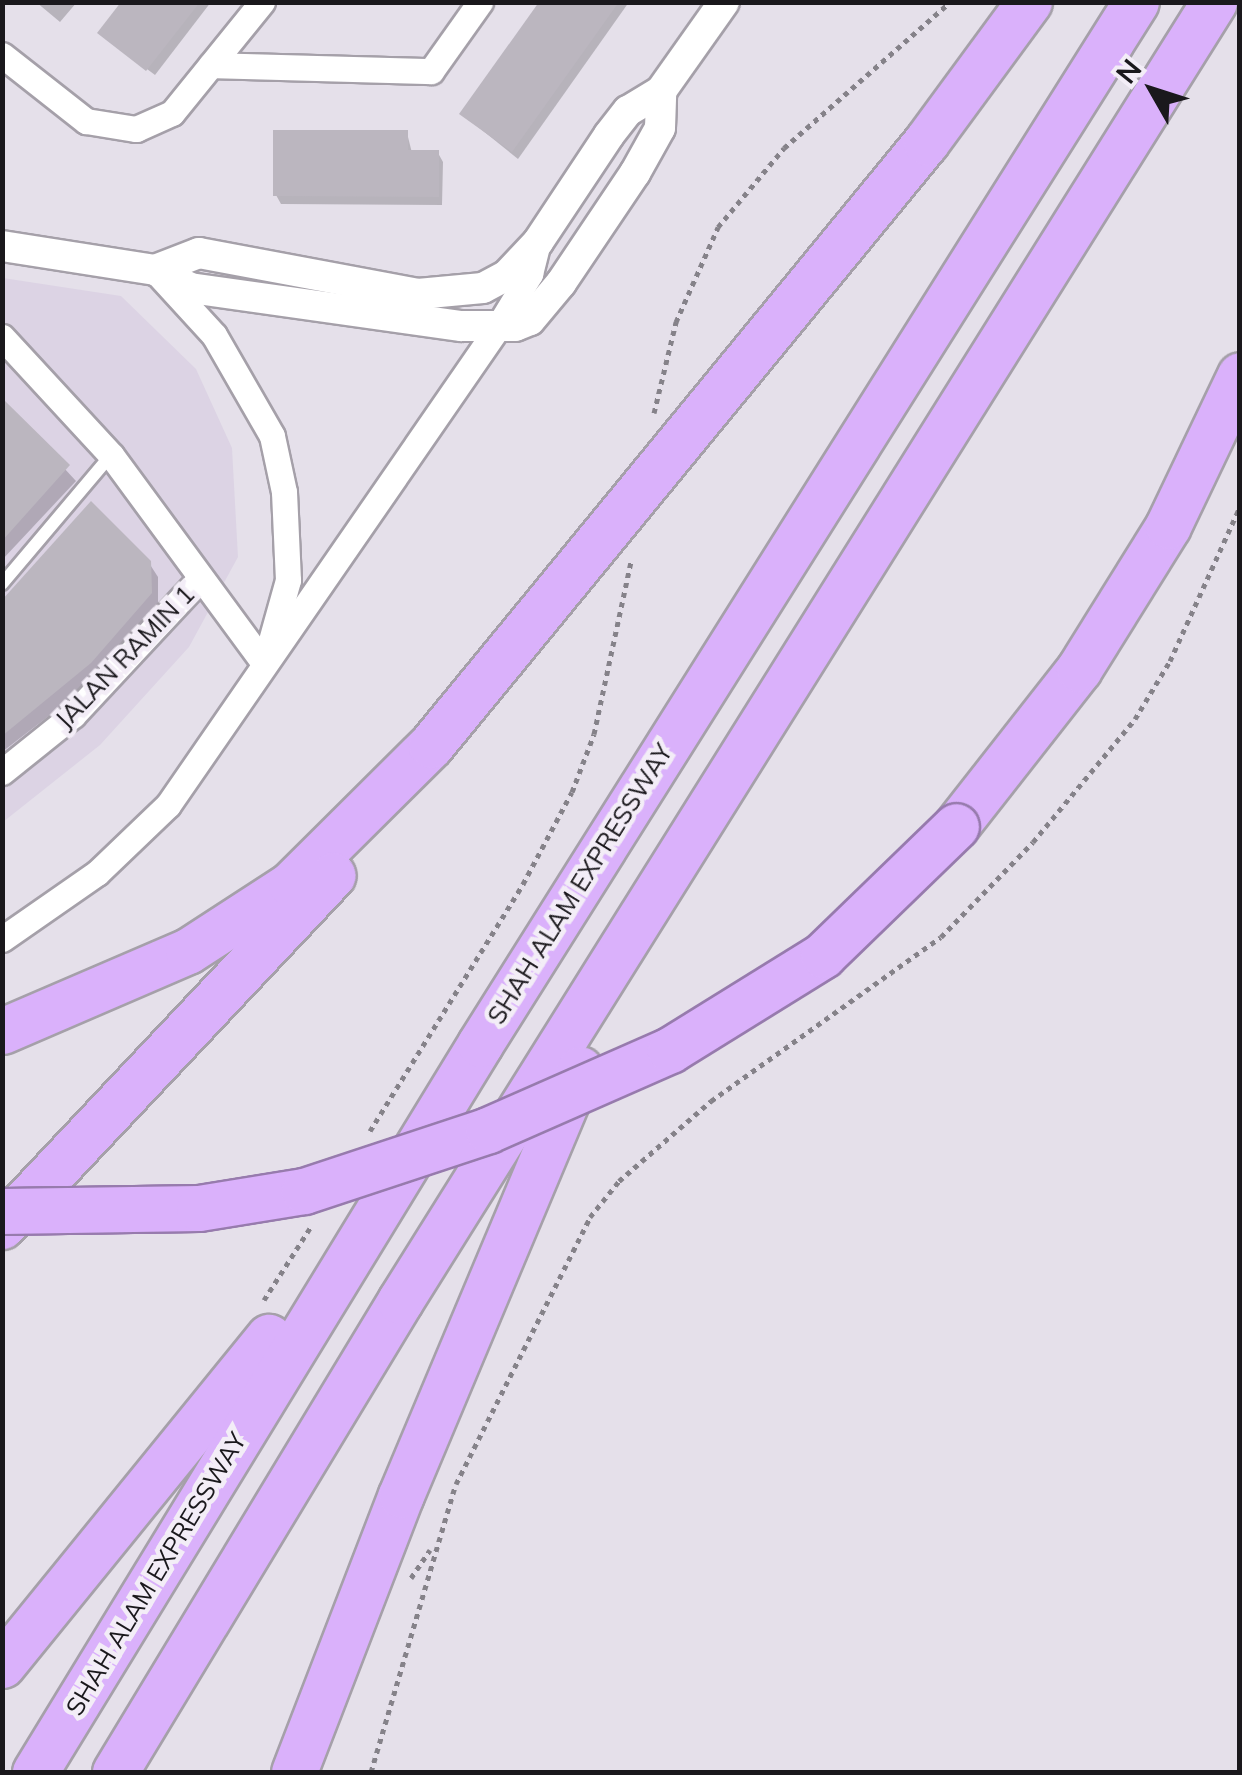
<!DOCTYPE html>
<html>
<head>
<meta charset="utf-8">
<style>
	body { margin:0 }
	#map { position:relative; width:1242px; height:1775px; overflow:hidden; background:#e5e0ea; font-family:Mulish,sans-serif }
	div>[style] { position:absolute }
	[style*='--x'] { left:calc(var(--x)*1px); top:calc(var(--y)*1px); width:calc(var(--w)*1px); rotate:calc(var(--a)*1deg) }
	.built>* { inset:0; background:#dcd3e4 }
	.shadow>* { inset:0; background:#0003 }
	.building>* { inset:0; background:#bbb6bf }
	.path>* { height:5px; margin-top:-2.5px; transform-origin:0; background:repeating-linear-gradient(90deg,#858289 0 5px,transparent 0 10px) }
	.roads { filter:drop-shadow(2px 0 #a5a0a9) drop-shadow(-2px 0 #a5a0a9) drop-shadow(0 2px #a5a0a9) drop-shadow(0 -2px #a5a0a9) }
	.service>* { height:12px; margin:-6px; padding:0 6px; transform-origin:6px; border-radius:6px; background:#fff }
	.minor>* { height:25px; margin:-12.5px; padding:0 12.5px; transform-origin:12.5px; border-radius:12.5px; background:#fff }
	.tertiary>* { height:30px; margin:-15px; padding:0 15px; transform-origin:15px; border-radius:15px; background:#fff }
	.motorway>* { height:45px; margin:-22.5px; padding:0 22.5px; transform-origin:22.5px; border-radius:22.5px; background:#dab1fb }
	.bridges { filter:drop-shadow(2px 0 #977bad) drop-shadow(-2px 0 #977bad) drop-shadow(0 2px #977bad) drop-shadow(0 -2px #977bad) }
	.motorway-bridge>* { height:45px; margin:-22.5px; padding:0 22.5px; transform-origin:22.5px; border-radius:22.5px; background:#dab1fb }
	span { translate:-50% -50%; white-space:nowrap; text-align:center; line-height:1.15; -webkit-text-stroke:9px #f3edf7; paint-order:stroke }
	.street-label { font-size:25px; color:#1a181c }
	.frame { position:absolute; inset:0; border:5px solid #1a181c; pointer-events:none }
	.north { position:absolute; left:1102px; top:40px; width:100px; height:100px; -webkit-text-stroke:8px #f3edf7; paint-order:stroke; rotate:309deg; font-size:28px; font-weight:700; line-height:40px; text-align:center; color:#1a181c }
	.north::after { content:''; display:block; margin:auto; width:35px; height:45px; background:#1a181c; clip-path:polygon(50% 0,100% 100%,50% 72%,0 100%) }
</style>
</head>
<body>
<div id="map">
	<div class="built">
		<div style="clip-path:polygon(3px 278px,121px 296px,196px 369px,232px 448px,238px 557px,189px 647px,100px 745px,3px 822px)"></div>
	</div>
	<div class="shadow">
		<div style="clip-path:polygon(36px 2px,77px 2px,60px 22px)"></div>
		<div style="clip-path:polygon(124px 2px,211px 2px,155px 75px,100px 34px)"></div>
		<div style="clip-path:polygon(542px 2px,629px 2px,518px 159px,462px 114px)"></div>
		<div style="clip-path:polygon(407px 133px,412px 153px,438px 153px,443px 162px,442px 205px,281px 204px,276px 195px)"></div>
		<div style="clip-path:polygon(2px 401px,76px 481px,2px 560px)"></div>
		<div style="clip-path:polygon(149px 563px,158px 577px,158px 607px,98px 678px,2px 752px,2px 603px)"></div>
	</div>
	<div class="building">
		<div style="clip-path:polygon(121px 2px,200px 2px,146px 71px,97px 33px)"></div>
		<div style="clip-path:polygon(539px 2px,619px 2px,512px 152px,459px 114px)"></div>
		<div style="clip-path:polygon(273px 130px,408px 130px,408px 150px,439px 150px,439px 197px,273px 196px)"></div>
		<div style="clip-path:polygon(2px 398px,70px 465px,2px 541px)"></div>
		<div style="clip-path:polygon(91px 501px,151px 561px,152px 593px,91px 663px,2px 736px,2px 600px)"></div>
	</div>
	<div class="path">
		<div style="--x:654;--y:413;--w:94;--a:-76.4"></div>
		<div style="--x:676;--y:322;--w:104;--a:-66.1"></div>
		<div style="--x:718;--y:227;--w:103;--a:-50.1"></div>
		<div style="--x:784;--y:148;--w:221;--a:-41.3"></div>
		<div style="--x:370;--y:1131;--w:291;--a:-58.2"></div>
		<div style="--x:523;--y:884;--w:104;--a:-62"></div>
		<div style="--x:572;--y:792;--w:62;--a:-69.2"></div>
		<div style="--x:594;--y:734;--w:176;--a:-77.9"></div>
		<div style="--x:264;--y:1300;--w:89;--a:-57.4"></div>
		<div style="--x:411;--y:1578;--w:34;--a:-56"></div>
		<div style="--x:371;--y:1772;--w:300;--a:-73.6"></div>
		<div style="--x:456;--y:1484;--w:299;--a:-63.3"></div>
		<div style="--x:590;--y:1217;--w:46;--a:-51.1"></div>
		<div style="--x:619;--y:1181;--w:122;--a:-41"></div>
		<div style="--x:711;--y:1101;--w:282;--a:-35.5"></div>
		<div style="--x:941;--y:937;--w:132;--a:-45.9"></div>
		<div style="--x:1033;--y:842;--w:160;--a:-50.3"></div>
		<div style="--x:1135;--y:719;--w:68;--a:-58.9"></div>
		<div style="--x:1170;--y:661;--w:169;--a:-65.6"></div>
	</div>
	<div class="roads">
		<div class="service">
			<div style="--x:2;--y:584;--w:169;--a:-49.8"></div>
		</div>
		<div class="minor">
			<div style="--x:2;--y:55;--w:107;--a:38.2"></div>
			<div style="--x:86;--y:121;--w:51;--a:9.1"></div>
			<div style="--x:136;--y:129;--w:39;--a:-24"></div>
			<div style="--x:172;--y:113;--w:143;--a:-51"></div>
			<div style="--x:211;--y:65;--w:220;--a:1.6"></div>
			<div style="--x:431;--y:71;--w:85;--a:-54.6"></div>
			<div style="--x:159;--y:275;--w:81;--a:47.5"></div>
			<div style="--x:214;--y:335;--w:116;--a:60.1"></div>
			<div style="--x:272;--y:436;--w:57;--a:77.9"></div>
			<div style="--x:284;--y:492;--w:88;--a:87.4"></div>
			<div style="--x:288;--y:580;--w:66;--a:105.7"></div>
			<div style="--x:2;--y:337;--w:161;--a:47.3"></div>
			<div style="--x:111;--y:455;--w:258;--a:53.7"></div>
			<div style="--x:2;--y:772;--w:91;--a:-38.8"></div>
			<div style="--x:73;--y:715;--w:186;--a:-47"></div>
			<div style="--x:2;--y:939;--w:116;--a:-34.8"></div>
			<div style="--x:97;--y:873;--w:98;--a:-43.8"></div>
			<div style="--x:168;--y:805;--w:577;--a:-55.37"></div>
			<div style="--x:496;--y:330;--w:66;--a:-58.7"></div>
			<div style="--x:530;--y:274;--w:33;--a:-76"></div>
		</div>
		<div class="tertiary">
			<div style="--x:2;--y:246;--w:155;--a:8.9"></div>
			<div style="--x:155;--y:270;--w:39;--a:27"></div>
			<div style="--x:190;--y:288;--w:274;--a:8"></div>
			<div style="--x:461;--y:326;--w:54;--a:0"></div>
			<div style="--x:515;--y:326;--w:16;--a:-22"></div>
			<div style="--x:530;--y:320;--w:48;--a:-50"></div>
			<div style="--x:561;--y:283;--w:133;--a:-56.1"></div>
			<div style="--x:635;--y:173;--w:51;--a:-60.9"></div>
			<div style="--x:660;--y:128;--w:37;--a:-88"></div>
			<div style="--x:155;--y:270;--w:47;--a:-21.1"></div>
			<div style="--x:199;--y:253;--w:223;--a:10.6"></div>
			<div style="--x:418;--y:294;--w:65;--a:-5.3"></div>
			<div style="--x:483;--y:288;--w:27;--a:-28"></div>
			<div style="--x:507;--y:275;--w:45;--a:-46.8"></div>
			<div style="--x:538;--y:242;--w:128;--a:-56.4"></div>
			<div style="--x:609;--y:135;--w:31;--a:-52"></div>
			<div style="--x:628;--y:111;--w:39;--a:-31"></div>
			<div style="--x:661;--y:91;--w:109;--a:-54.7"></div>
		</div>
		<div class="motorway">
			<div style="--x:956;--y:826;--w:199;--a:-51.9"></div>
			<div style="--x:1079;--y:669;--w:168;--a:-58.1"></div>
			<div style="--x:1168;--y:526;--w:167;--a:-64.5"></div>
			<div style="--x:2;--y:1031;--w:202;--a:-23.3"></div>
			<div style="--x:188;--y:951;--w:123;--a:-33"></div>
			<div style="--x:291;--y:884;--w:197;--a:-44.8"></div>
			<div style="--x:431;--y:745;--w:780;--a:-50.62"></div>
			<div style="--x:926;--y:142;--w:174;--a:-53.7"></div>
			<div style="--x:2;--y:1226;--w:482;--a:-46.7"></div>
			<div style="--x:2;--y:1665;--w:423;--a:-50.9"></div>
			<div style="--x:35;--y:1772;--w:853;--a:-58.56"></div>
			<div style="--x:480;--y:1044;--w:1231;--a:-57.81"></div>
			<div style="--x:115;--y:1772;--w:551;--a:-58.82"></div>
			<div style="--x:400;--y:1301;--w:1533;--a:-57.93"></div>
			<div style="--x:294;--y:1772;--w:297;--a:-68.9"></div>
			<div style="--x:401;--y:1495;--w:462;--a:-67.2"></div>
		</div>
	</div>
	<div class="bridges">
		<div class="motorway-bridge">
			<div style="--x:2;--y:1211;--w:197;--a:-0.9"></div>
			<div style="--x:199;--y:1208;--w:106;--a:-9.2"></div>
			<div style="--x:304;--y:1191;--w:194;--a:-18.3"></div>
			<div style="--x:488;--y:1130;--w:199;--a:-23.7"></div>
			<div style="--x:670;--y:1050;--w:180;--a:-31.8"></div>
			<div style="--x:823;--y:955;--w:185;--a:-44.1"></div>
		</div>
	</div>
	<div class="street-label">
		<span style="left:125px;top:657px;rotate:-46deg">JALAN RAMIN 1</span>
		<span style="left:580px;top:884px;rotate:-58deg">SHAH ALAM EXPRESSWAY</span>
		<span style="left:156px;top:1574px;rotate:-59deg">SHAH ALAM EXPRESSWAY</span>
	</div>
	<div class="frame"></div>
	<div class="north">N</div>
</div>
</body>
</html>
